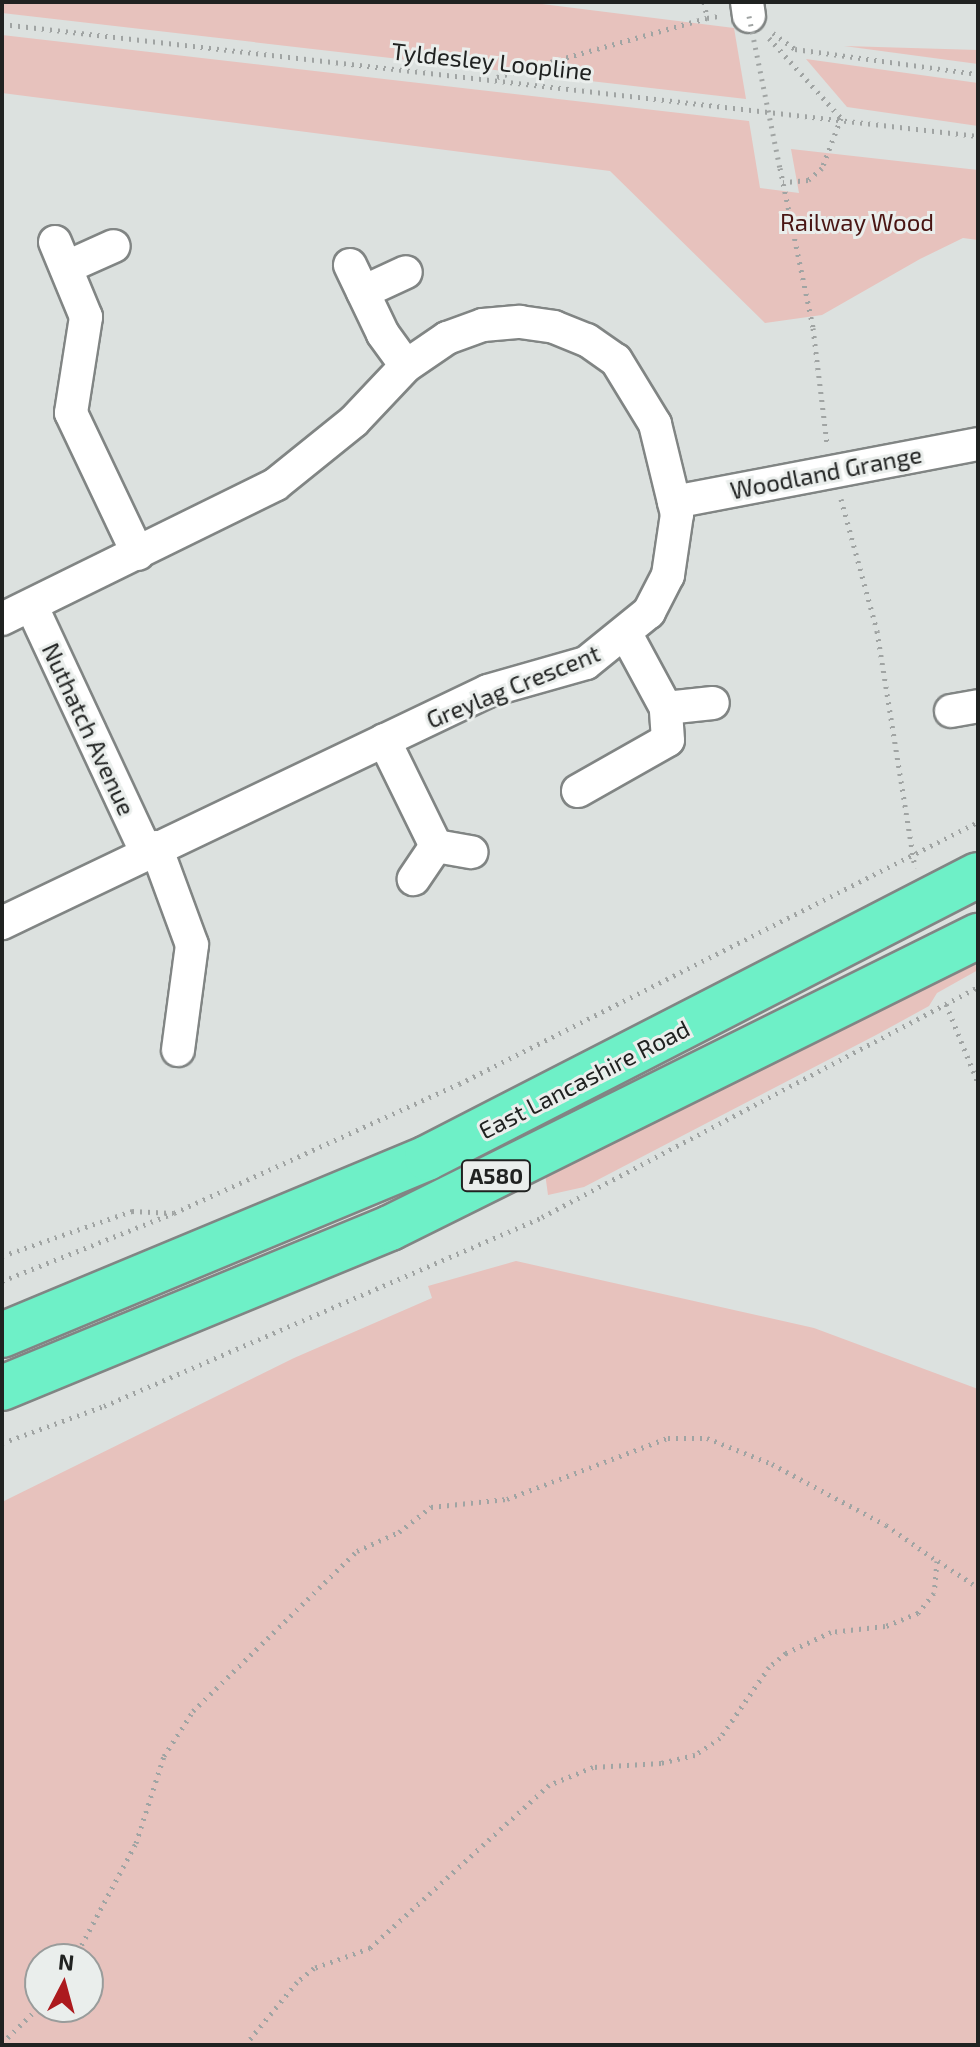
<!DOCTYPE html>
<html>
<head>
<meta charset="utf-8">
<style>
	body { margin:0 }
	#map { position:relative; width:980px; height:2047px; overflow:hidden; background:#dce1df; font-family:"Exo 2",sans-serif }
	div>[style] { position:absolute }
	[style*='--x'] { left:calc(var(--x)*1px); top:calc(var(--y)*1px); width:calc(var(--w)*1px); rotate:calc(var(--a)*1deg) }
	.green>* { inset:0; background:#e7c2bd }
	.path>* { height:5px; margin-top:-2.5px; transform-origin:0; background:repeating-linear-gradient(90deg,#a0a4a3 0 2px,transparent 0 8px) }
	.roads { filter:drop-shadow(2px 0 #818584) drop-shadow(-2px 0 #818584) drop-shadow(0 2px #818584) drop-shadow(0 -2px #818584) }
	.minor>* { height:32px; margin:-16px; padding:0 16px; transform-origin:16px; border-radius:16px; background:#fff }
	.highway>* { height:44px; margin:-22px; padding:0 22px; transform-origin:22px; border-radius:22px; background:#6ef0c7 }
	.path-bridge>* { height:5px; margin-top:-2.5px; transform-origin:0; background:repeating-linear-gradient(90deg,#a0a4a3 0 2px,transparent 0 8px) }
	span { translate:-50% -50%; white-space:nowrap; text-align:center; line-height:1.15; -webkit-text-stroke:6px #eaeeec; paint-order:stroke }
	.shield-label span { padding:2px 6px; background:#eaeeec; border:2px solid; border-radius:6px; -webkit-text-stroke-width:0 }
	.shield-label { font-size:22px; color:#202221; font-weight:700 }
	.street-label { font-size:24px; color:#202221 }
	.park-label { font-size:24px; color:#491513 }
	.frame { position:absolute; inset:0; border:4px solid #202221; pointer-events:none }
	.north { position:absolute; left:24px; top:1943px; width:80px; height:80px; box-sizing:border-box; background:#eaeeec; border:2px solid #999c9b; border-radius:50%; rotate:6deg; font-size:22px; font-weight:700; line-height:32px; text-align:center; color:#202221 }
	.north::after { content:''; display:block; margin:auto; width:28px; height:36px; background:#ac1a1e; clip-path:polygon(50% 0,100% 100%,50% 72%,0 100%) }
</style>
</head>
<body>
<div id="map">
	<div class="green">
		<div style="clip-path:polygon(2px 2px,526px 2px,734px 28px,746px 99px,2px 13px)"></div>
		<div style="clip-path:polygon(2px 35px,749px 121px,760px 188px,799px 193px,791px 149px,978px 170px,978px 240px,963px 238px,920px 259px,822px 315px,765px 323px,610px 171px,2px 93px)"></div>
		<div style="clip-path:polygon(844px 46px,978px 50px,978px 64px)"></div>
		<div style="clip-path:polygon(806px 59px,978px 83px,978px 126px,847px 107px)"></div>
		<div style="clip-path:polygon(978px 962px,978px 970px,937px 993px,929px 1006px,878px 1034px,584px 1187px,548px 1195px,545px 1173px)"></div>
		<div style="clip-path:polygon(evenodd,516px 1261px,814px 1328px,978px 1389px,978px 2045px,2px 2045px,2px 1502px,294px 1358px,432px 1298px,428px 1286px,516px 1261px,40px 1959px,88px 1959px,88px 2007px,40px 2007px,40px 1959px)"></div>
	</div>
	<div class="path">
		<div style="--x:704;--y:2;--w:16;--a:79"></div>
		<div style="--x:707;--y:18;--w:11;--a:-10"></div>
		<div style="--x:2;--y:24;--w:982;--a:6.55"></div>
		<div style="--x:773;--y:33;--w:27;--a:36"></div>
		<div style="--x:795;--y:49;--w:185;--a:7.8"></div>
		<div style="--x:769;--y:38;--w:108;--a:48"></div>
		<div style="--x:841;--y:118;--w:53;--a:110.8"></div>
		<div style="--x:822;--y:168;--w:18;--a:139"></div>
		<div style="--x:808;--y:180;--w:25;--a:175"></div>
		<div style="--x:497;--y:77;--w:218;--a:-15.7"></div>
		<div style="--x:780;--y:168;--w:163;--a:78.3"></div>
		<div style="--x:813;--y:328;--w:116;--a:83.1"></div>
		<div style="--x:841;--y:499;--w:137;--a:74.7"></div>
		<div style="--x:877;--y:631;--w:240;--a:80.9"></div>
		<div style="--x:946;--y:1004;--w:85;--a:67.9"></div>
		<div style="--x:2;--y:1256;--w:138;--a:-19.1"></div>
		<div style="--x:132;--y:1211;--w:41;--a:2.8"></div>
		<div style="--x:2;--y:1281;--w:185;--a:-21.6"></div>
		<div style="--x:174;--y:1213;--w:313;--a:-24.4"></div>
		<div style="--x:459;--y:1084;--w:581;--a:-26.79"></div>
		<div style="--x:2;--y:1443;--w:109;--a:-19.9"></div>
		<div style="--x:104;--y:1406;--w:477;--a:-23.3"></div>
		<div style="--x:542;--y:1217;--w:493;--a:-27.8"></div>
		<div style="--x:938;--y:1561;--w:42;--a:33.3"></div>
		<div style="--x:74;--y:1959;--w:132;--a:-61.9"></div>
		<div style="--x:136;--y:1843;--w:91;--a:-72.2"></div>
		<div style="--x:164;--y:1756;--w:54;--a:-57.2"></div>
		<div style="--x:193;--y:1711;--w:229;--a:-44.3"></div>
		<div style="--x:357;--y:1551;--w:46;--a:-24.3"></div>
		<div style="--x:399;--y:1532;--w:41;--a:-38"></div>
		<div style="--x:431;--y:1507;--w:76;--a:-6"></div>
		<div style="--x:507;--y:1499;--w:172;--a:-20.8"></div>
		<div style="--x:668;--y:1438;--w:39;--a:0"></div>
		<div style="--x:707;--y:1438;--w:70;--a:21.8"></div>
		<div style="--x:772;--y:1464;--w:129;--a:28.2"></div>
		<div style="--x:886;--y:1525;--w:62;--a:35.2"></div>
		<div style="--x:937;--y:1561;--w:32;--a:95"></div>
		<div style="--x:934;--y:1593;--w:26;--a:129"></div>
		<div style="--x:918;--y:1613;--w:35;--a:158"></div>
		<div style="--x:885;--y:1626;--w:54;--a:173.7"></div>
		<div style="--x:831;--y:1632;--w:50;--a:155"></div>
		<div style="--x:786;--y:1653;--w:22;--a:141"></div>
		<div style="--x:769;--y:1667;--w:86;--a:124.6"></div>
		<div style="--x:720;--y:1738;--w:30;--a:146"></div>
		<div style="--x:695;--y:1755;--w:35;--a:167"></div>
		<div style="--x:661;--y:1763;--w:68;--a:176.6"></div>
		<div style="--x:593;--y:1767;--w:48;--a:157.8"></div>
		<div style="--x:549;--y:1785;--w:242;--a:137.7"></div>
		<div style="--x:370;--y:1948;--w:59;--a:160.3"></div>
		<div style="--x:314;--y:1968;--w:22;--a:141"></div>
		<div style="--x:297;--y:1982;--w:82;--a:129.5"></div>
		<div style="--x:2;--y:2043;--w:53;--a:-44.2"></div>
	</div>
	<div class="roads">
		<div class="minor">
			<div style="--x:747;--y:2;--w:14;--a:82"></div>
			<div style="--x:55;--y:242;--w:81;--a:67.5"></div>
			<div style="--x:86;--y:317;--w:97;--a:98.9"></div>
			<div style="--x:71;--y:413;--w:156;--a:64.6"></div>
			<div style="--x:350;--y:265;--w:76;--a:64.4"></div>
			<div style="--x:383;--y:334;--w:39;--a:54"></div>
			<div style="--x:67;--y:267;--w:51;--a:-24.1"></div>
			<div style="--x:363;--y:292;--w:47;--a:-24.9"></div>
			<div style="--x:674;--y:502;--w:309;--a:-10.8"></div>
			<div style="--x:32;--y:607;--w:270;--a:65"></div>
			<div style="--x:2;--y:619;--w:305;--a:-26.2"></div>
			<div style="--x:276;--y:484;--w:100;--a:-38.9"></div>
			<div style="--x:354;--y:421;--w:76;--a:-46.6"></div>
			<div style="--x:406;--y:366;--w:50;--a:-34.3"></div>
			<div style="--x:447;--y:338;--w:38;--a:-20"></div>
			<div style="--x:483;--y:325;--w:37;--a:-5"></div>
			<div style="--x:520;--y:322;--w:34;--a:8"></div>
			<div style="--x:554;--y:327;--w:35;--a:22"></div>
			<div style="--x:587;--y:340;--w:35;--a:35"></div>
			<div style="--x:616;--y:360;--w:75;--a:58.6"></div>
			<div style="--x:655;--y:424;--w:93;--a:76.3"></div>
			<div style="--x:677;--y:514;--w:62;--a:98.4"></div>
			<div style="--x:668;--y:575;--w:42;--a:117.2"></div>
			<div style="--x:649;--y:612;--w:81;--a:141"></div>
			<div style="--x:586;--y:663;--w:102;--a:164.1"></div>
			<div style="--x:488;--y:691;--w:539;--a:154.48"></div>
			<div style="--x:666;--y:708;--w:47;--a:-6.1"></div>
			<div style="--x:951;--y:711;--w:27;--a:-10"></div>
			<div style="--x:384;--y:740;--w:118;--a:63.9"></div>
			<div style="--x:436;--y:846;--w:40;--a:124"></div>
			<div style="--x:578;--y:791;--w:103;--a:-29.5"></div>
			<div style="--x:668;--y:740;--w:32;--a:-94"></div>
			<div style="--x:666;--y:708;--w:84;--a:-118.4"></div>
			<div style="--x:436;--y:846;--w:36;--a:10"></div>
			<div style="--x:156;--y:847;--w:104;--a:69.8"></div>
			<div style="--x:192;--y:945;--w:106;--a:97.6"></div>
		</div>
		<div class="highway">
			<div style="--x:2;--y:1335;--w:460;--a:-22.6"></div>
			<div style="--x:427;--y:1158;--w:619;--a:-27.19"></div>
			<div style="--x:2;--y:1388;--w:420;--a:-22.4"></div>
			<div style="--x:390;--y:1228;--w:657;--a:-26.41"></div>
		</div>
	</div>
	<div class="path-bridge">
		<div style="--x:749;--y:16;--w:155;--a:78.5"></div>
	</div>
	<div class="shield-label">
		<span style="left:496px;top:1176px">A580</span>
	</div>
	<div class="street-label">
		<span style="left:492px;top:61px;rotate:6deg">Tyldesley Loopline</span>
		<span style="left:826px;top:472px;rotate:-11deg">Woodland Grange</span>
		<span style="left:513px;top:686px;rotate:-22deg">Greylag Crescent</span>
		<span style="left:89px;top:729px;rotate:65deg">Nuthatch Avenue</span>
		<span style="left:584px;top:1079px;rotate:-27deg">East Lancashire Road</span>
	</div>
	<div class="park-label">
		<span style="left:857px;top:222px">Railway Wood</span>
	</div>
	<div class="frame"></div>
	<div class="north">N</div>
</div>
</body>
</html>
